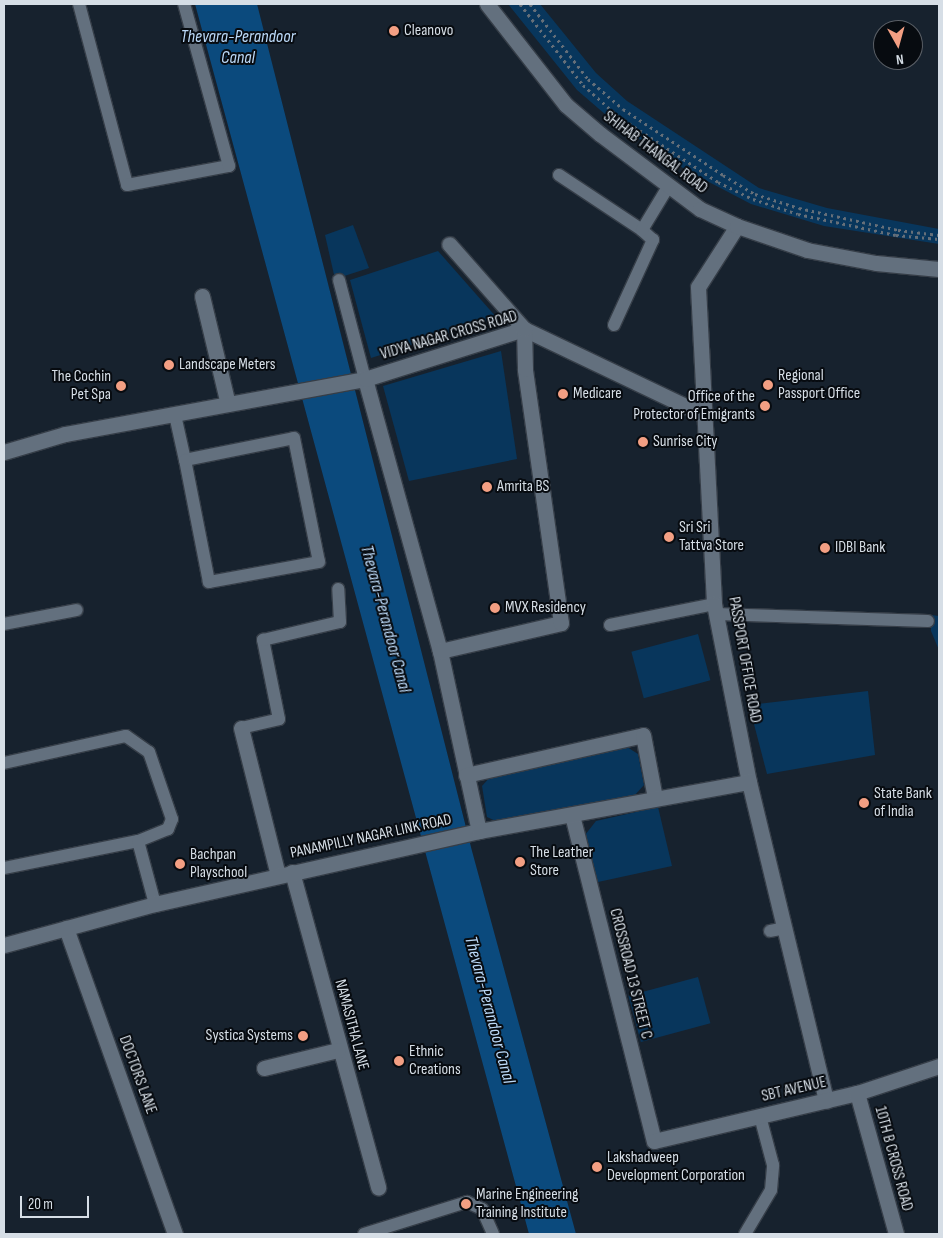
<!DOCTYPE html>
<html>
<head>
<meta charset="utf-8">
<style>
	body { margin:0 }
	#map { position:relative; width:943px; height:1238px; overflow:hidden; background:#17222e; font-family:"Sofia Sans Condensed",sans-serif }
	div>[style] { position:absolute }
	[style*='--x'] { left:calc(var(--x)*1px); top:calc(var(--y)*1px); width:calc(var(--w)*1px); rotate:calc(var(--a)*1deg) }
	.green>* { inset:0; background:#08365c; transform-origin:0 0 }
	.water>* { inset:0; background:#0b4a7d }
	.path>* { height:3px; margin-top:-1.5px; transform-origin:0; background:repeating-linear-gradient(90deg,#656f79 0 2.5px,transparent 0 6.5px) }
	.roads { filter:drop-shadow(1px 0 #363e48) drop-shadow(-1px 0 #363e48) drop-shadow(0 1px #363e48) drop-shadow(0 -1px #363e48) }
	.service>* { height:12px; margin:-6px; padding:0 6px; transform-origin:6px; border-radius:6px; background:#63707e }
	.minor>* { height:15px; margin:-7.5px; padding:0 7.5px; transform-origin:7.5px; border-radius:7.5px; background:#63707e }
	.tertiary>* { height:15px; margin:-7.5px; padding:0 7.5px; transform-origin:7.5px; border-radius:7.5px; background:#63707e }
	.dots>* { width:14px; height:14px; translate:-50% -50%; box-sizing:border-box; border:2px solid #070b10; border-radius:50% }
	span { translate:-50% -50%; white-space:nowrap; text-align:center; line-height:1.15; -webkit-text-stroke:4px #070b10; paint-order:stroke }
	.poi-label { font-size:16px; color:#d6dee6 }
	.left { translate:0 -50%; text-align:left }
	.right { translate:-100% -50%; text-align:right }
	.street-label { font-size:16px; color:#d6dee6 }
	.water-label { font-size:18px; color:#bbd9f8; font-style:italic }
	.frame { position:absolute; inset:0; border:5px solid #d6dee6; pointer-events:none }
	.north { position:absolute; left:873px; top:20px; width:50px; height:50px; box-sizing:border-box; background:#070b10; border:1px solid #5a5f66; border-radius:50%; rotate:173deg; font-size:14px; font-weight:700; line-height:20px; text-align:center; color:#d6dee6 }
	.north::after { content:''; display:block; margin:auto; width:18px; height:22px; background:#f39f83; clip-path:polygon(50% 0,100% 100%,50% 72%,0 100%) }
	.scale { position:absolute; left:20px; top:1196px; width:69px; height:22px; box-sizing:border-box; border:2px solid #d6dee6; border-top:0; padding-left:6px; font-size:15px; line-height:18px; white-space:nowrap; color:#d6dee6; -webkit-text-stroke:4px #070b10; paint-order:stroke }
</style>
</head>
<body>
<div id="map">
	<div class="green">
		<div style="clip-path:polygon(508px 4px,540px 4px,596px 73px,627px 101px,759px 188px,827px 208px,939px 229px,939px 244px,824px 226px,751px 204px,686px 170px,613px 121px,577px 90px)"></div>
		<div style="clip-path:polygon(353px 225px,369px 268px,335px 279px,325px 235px)"></div>
		<div style="clip-path:polygon(438px 251px,497px 318px,371px 358px,350px 280px)"></div>
		<div style="clip-path:polygon(501px 351px,517px 459px,409px 481px,383px 386px)"></div>
		<div style="clip-path:polygon(931px 615px,939px 616px,939px 650px,931px 631px)"></div>
		<div style="left:698px;top:634px;width:48px;height:69px;rotate:75deg"></div>
		<div style="clip-path:polygon(868px 691px,875px 755px,767px 774px,749px 705px)"></div>
		<div style="clip-path:polygon(627px 747px,638px 754px,644px 785px,634px 796px,498px 822px,487px 817px,482px 786px,491px 776px)"></div>
		<div style="clip-path:polygon(658px 807px,672px 866px,598px 882px,585px 835px,596px 821px)"></div>
		<div style="left:698px;top:977px;width:48px;height:72px;rotate:75deg"></div>
	</div>
	<div class="water">
		<div style="clip-path:polygon(195px 4px,257px 4px,472px 851px,576px 1234px,529px 1234px)"></div>
	</div>
	<div class="path">
		<div style="--x:520;--y:4;--w:103;--a:52.1"></div>
		<div style="--x:583;--y:85;--w:47;--a:41.5"></div>
		<div style="--x:618;--y:116;--w:120;--a:33.4"></div>
		<div style="--x:718;--y:182;--w:39;--a:26"></div>
		<div style="--x:753;--y:199;--w:47;--a:18.4"></div>
		<div style="--x:798;--y:214;--w:100;--a:12.1"></div>
		<div style="--x:896;--y:235;--w:43;--a:5.3"></div>
		<div style="--x:530;--y:4;--w:95;--a:52.3"></div>
		<div style="--x:588;--y:79;--w:46;--a:40.6"></div>
		<div style="--x:623;--y:109;--w:120;--a:33.4"></div>
		<div style="--x:723;--y:175;--w:37;--a:31"></div>
		<div style="--x:755;--y:194;--w:46;--a:17.7"></div>
		<div style="--x:799;--y:208;--w:101;--a:12.5"></div>
		<div style="--x:898;--y:230;--w:41;--a:7"></div>
	</div>
	<div class="roads">
		<div class="service">
			<div style="--x:79;--y:4;--w:187;--a:75.1"></div>
			<div style="--x:127;--y:185;--w:104;--a:-10.6"></div>
			<div style="--x:229;--y:166;--w:168;--a:-105.5"></div>
			<div style="--x:559;--y:175;--w:100;--a:33.5"></div>
			<div style="--x:339;--y:280;--w:102;--a:75.3"></div>
			<div style="--x:614;--y:325;--w:94;--a:-65.4"></div>
			<div style="--x:653;--y:240;--w:15;--a:-138"></div>
			<div style="--x:642;--y:230;--w:50;--a:-58.8"></div>
			<div style="--x:175;--y:415;--w:46;--a:77.5"></div>
			<div style="--x:185;--y:460;--w:111;--a:-11.4"></div>
			<div style="--x:294;--y:438;--w:126;--a:78.6"></div>
			<div style="--x:319;--y:562;--w:112;--a:169.7"></div>
			<div style="--x:209;--y:582;--w:124;--a:-101.1"></div>
			<div style="--x:716;--y:614;--w:212;--a:1.9"></div>
			<div style="--x:4;--y:624;--w:74;--a:-10.9"></div>
			<div style="--x:610;--y:625;--w:106;--a:-11.4"></div>
			<div style="--x:241;--y:728;--w:39;--a:-13"></div>
			<div style="--x:279;--y:719;--w:81;--a:-101.4"></div>
			<div style="--x:263;--y:640;--w:79;--a:-13.2"></div>
			<div style="--x:340;--y:622;--w:33;--a:-93"></div>
			<div style="--x:4;--y:763;--w:125;--a:-12.5"></div>
			<div style="--x:126;--y:736;--w:28;--a:35"></div>
			<div style="--x:149;--y:752;--w:71;--a:71.1"></div>
			<div style="--x:172;--y:819;--w:11;--a:112"></div>
			<div style="--x:168;--y:829;--w:32;--a:158"></div>
			<div style="--x:138;--y:841;--w:137;--a:168.6"></div>
			<div style="--x:138;--y:841;--w:65;--a:74.9"></div>
			<div style="--x:770;--y:931;--w:15;--a:-11"></div>
			<div style="--x:364;--y:1234;--w:108;--a:-17.3"></div>
			<div style="--x:467;--y:1202;--w:17;--a:25"></div>
			<div style="--x:482;--y:1209;--w:27;--a:66"></div>
			<div style="--x:745;--y:1234;--w:51;--a:-59.4"></div>
			<div style="--x:771;--y:1190;--w:25;--a:-85"></div>
			<div style="--x:773;--y:1165;--w:51;--a:-104.9"></div>
		</div>
		<div class="minor">
			<div style="--x:737;--y:226;--w:72;--a:122.6"></div>
			<div style="--x:698;--y:287;--w:317;--a:87.1"></div>
			<div style="--x:714;--y:604;--w:181;--a:78.9"></div>
			<div style="--x:749;--y:782;--w:328;--a:76.4"></div>
			<div style="--x:202;--y:296;--w:111;--a:76.5"></div>
			<div style="--x:365;--y:379;--w:282;--a:74.6"></div>
			<div style="--x:440;--y:651;--w:184;--a:77.8"></div>
			<div style="--x:4;--y:452;--w:64;--a:-16.4"></div>
			<div style="--x:65;--y:434;--w:305;--a:-10.4"></div>
			<div style="--x:365;--y:379;--w:167;--a:-17.5"></div>
			<div style="--x:524;--y:329;--w:199;--a:25.5"></div>
			<div style="--x:440;--y:651;--w:124;--a:-13"></div>
			<div style="--x:561;--y:623;--w:257;--a:-98.1"></div>
			<div style="--x:525;--y:369;--w:40;--a:-91.4"></div>
			<div style="--x:524;--y:329;--w:113;--a:-131.4"></div>
			<div style="--x:241;--y:728;--w:152;--a:75.9"></div>
			<div style="--x:466;--y:775;--w:181;--a:-12.7"></div>
			<div style="--x:643;--y:735;--w:64;--a:79.2"></div>
			<div style="--x:572;--y:815;--w:336;--a:75.9"></div>
			<div style="--x:654;--y:1141;--w:209;--a:-13.3"></div>
			<div style="--x:857;--y:1093;--w:86;--a:-18.2"></div>
			<div style="--x:292;--y:872;--w:327;--a:74.7"></div>
			<div style="--x:66;--y:928;--w:325;--a:70.4"></div>
			<div style="--x:4;--y:945;--w:156;--a:-15.2"></div>
			<div style="--x:155;--y:904;--w:332;--a:-12.7"></div>
			<div style="--x:479;--y:831;--w:274;--a:-10.3"></div>
			<div style="--x:264;--y:1068;--w:76;--a:-13.7"></div>
			<div style="--x:857;--y:1093;--w:146;--a:74.5"></div>
		</div>
		<div class="tertiary">
			<div style="--x:487;--y:4;--w:128;--a:52"></div>
			<div style="--x:566;--y:105;--w:45;--a:40.5"></div>
			<div style="--x:600;--y:134;--w:125;--a:36.9"></div>
			<div style="--x:700;--y:209;--w:41;--a:24.7"></div>
			<div style="--x:737;--y:226;--w:74;--a:18.9"></div>
			<div style="--x:807;--y:250;--w:70;--a:10.7"></div>
			<div style="--x:876;--y:263;--w:63;--a:5.4"></div>
		</div>
	</div>
	<div class="dots">
		<div style="left:394px;top:31px;background:#f39f83"></div>
		<div style="left:169px;top:365px;background:#f39f83"></div>
		<div style="left:768px;top:385px;background:#f39f83"></div>
		<div style="left:121px;top:386px;background:#f39f83"></div>
		<div style="left:563px;top:394px;background:#f39f83"></div>
		<div style="left:765px;top:406px;background:#f39f83"></div>
		<div style="left:643px;top:442px;background:#f39f83"></div>
		<div style="left:487px;top:487px;background:#f39f83"></div>
		<div style="left:669px;top:537px;background:#f39f83"></div>
		<div style="left:825px;top:548px;background:#f39f83"></div>
		<div style="left:495px;top:608px;background:#f39f83"></div>
		<div style="left:864px;top:803px;background:#f39f83"></div>
		<div style="left:520px;top:862px;background:#f39f83"></div>
		<div style="left:180px;top:864px;background:#f39f83"></div>
		<div style="left:303px;top:1036px;background:#f39f83"></div>
		<div style="left:399px;top:1061px;background:#f39f83"></div>
		<div style="left:597px;top:1167px;background:#f39f83"></div>
		<div style="left:466px;top:1204px;background:#f39f83"></div>
	</div>
	<div class="poi-label">
		<span class="left" style="left:404px;top:31px">Cleanovo</span>
		<span class="left" style="left:179px;top:365px">Landscape Meters</span>
		<span class="left" style="left:778px;top:385px">Regional<br>Passport Office</span>
		<span class="right" style="left:111px;top:386px">The Cochin<br>Pet Spa</span>
		<span class="left" style="left:573px;top:394px">Medicare</span>
		<span class="right" style="left:755px;top:406px">Office of the<br>Protector of Emigrants</span>
		<span class="left" style="left:653px;top:442px">Sunrise City</span>
		<span class="left" style="left:497px;top:487px">Amrita BS</span>
		<span class="left" style="left:679px;top:537px">Sri Sri<br>Tattva Store</span>
		<span class="left" style="left:835px;top:548px">IDBI Bank</span>
		<span class="left" style="left:505px;top:608px">MVX Residency</span>
		<span class="left" style="left:874px;top:803px">State Bank<br>of India</span>
		<span class="left" style="left:530px;top:862px">The Leather<br>Store</span>
		<span class="left" style="left:190px;top:864px">Bachpan<br>Playschool</span>
		<span class="right" style="left:293px;top:1036px">Systica Systems</span>
		<span class="left" style="left:409px;top:1061px">Ethnic<br>Creations</span>
		<span class="left" style="left:607px;top:1167px">Lakshadweep<br>Development Corporation</span>
		<span class="left" style="left:476px;top:1204px">Marine Engineering<br>Training Institute</span>
	</div>
	<div class="street-label">
		<span style="left:655px;top:153px;rotate:37deg">SHIHAB THANGAL ROAD</span>
		<span style="left:449px;top:336px;rotate:-16deg">VIDYA NAGAR CROSS ROAD</span>
		<span style="left:744px;top:660px;rotate:80deg">PASSPORT OFFICE ROAD</span>
		<span style="left:371px;top:837px;rotate:-12deg">PANAMPILLY NAGAR LINK ROAD</span>
		<span style="left:630px;top:974px;rotate:76deg">CROSSROAD 13 STREET C</span>
		<span style="left:351px;top:1025px;rotate:75deg">NAMASITHA LANE</span>
		<span style="left:137px;top:1075px;rotate:70deg">DOCTORS LANE</span>
		<span style="left:794px;top:1090px;rotate:-13deg">SBT AVENUE</span>
		<span style="left:893px;top:1159px;rotate:75deg">10TH B CROSS ROAD</span>
	</div>
	<div class="water-label">
		<span style="left:238px;top:48px">Thevara-Perandoor<br>Canal</span>
		<span style="left:385px;top:619px;rotate:75deg">Thevara-Perandoor Canal</span>
		<span style="left:489px;top:1010px;rotate:75deg">Thevara-Perandoor Canal</span>
	</div>
	<div class="frame"></div>
	<div class="north">N</div>
	<div class="scale">20 m</div>
</div>
</body>
</html>
